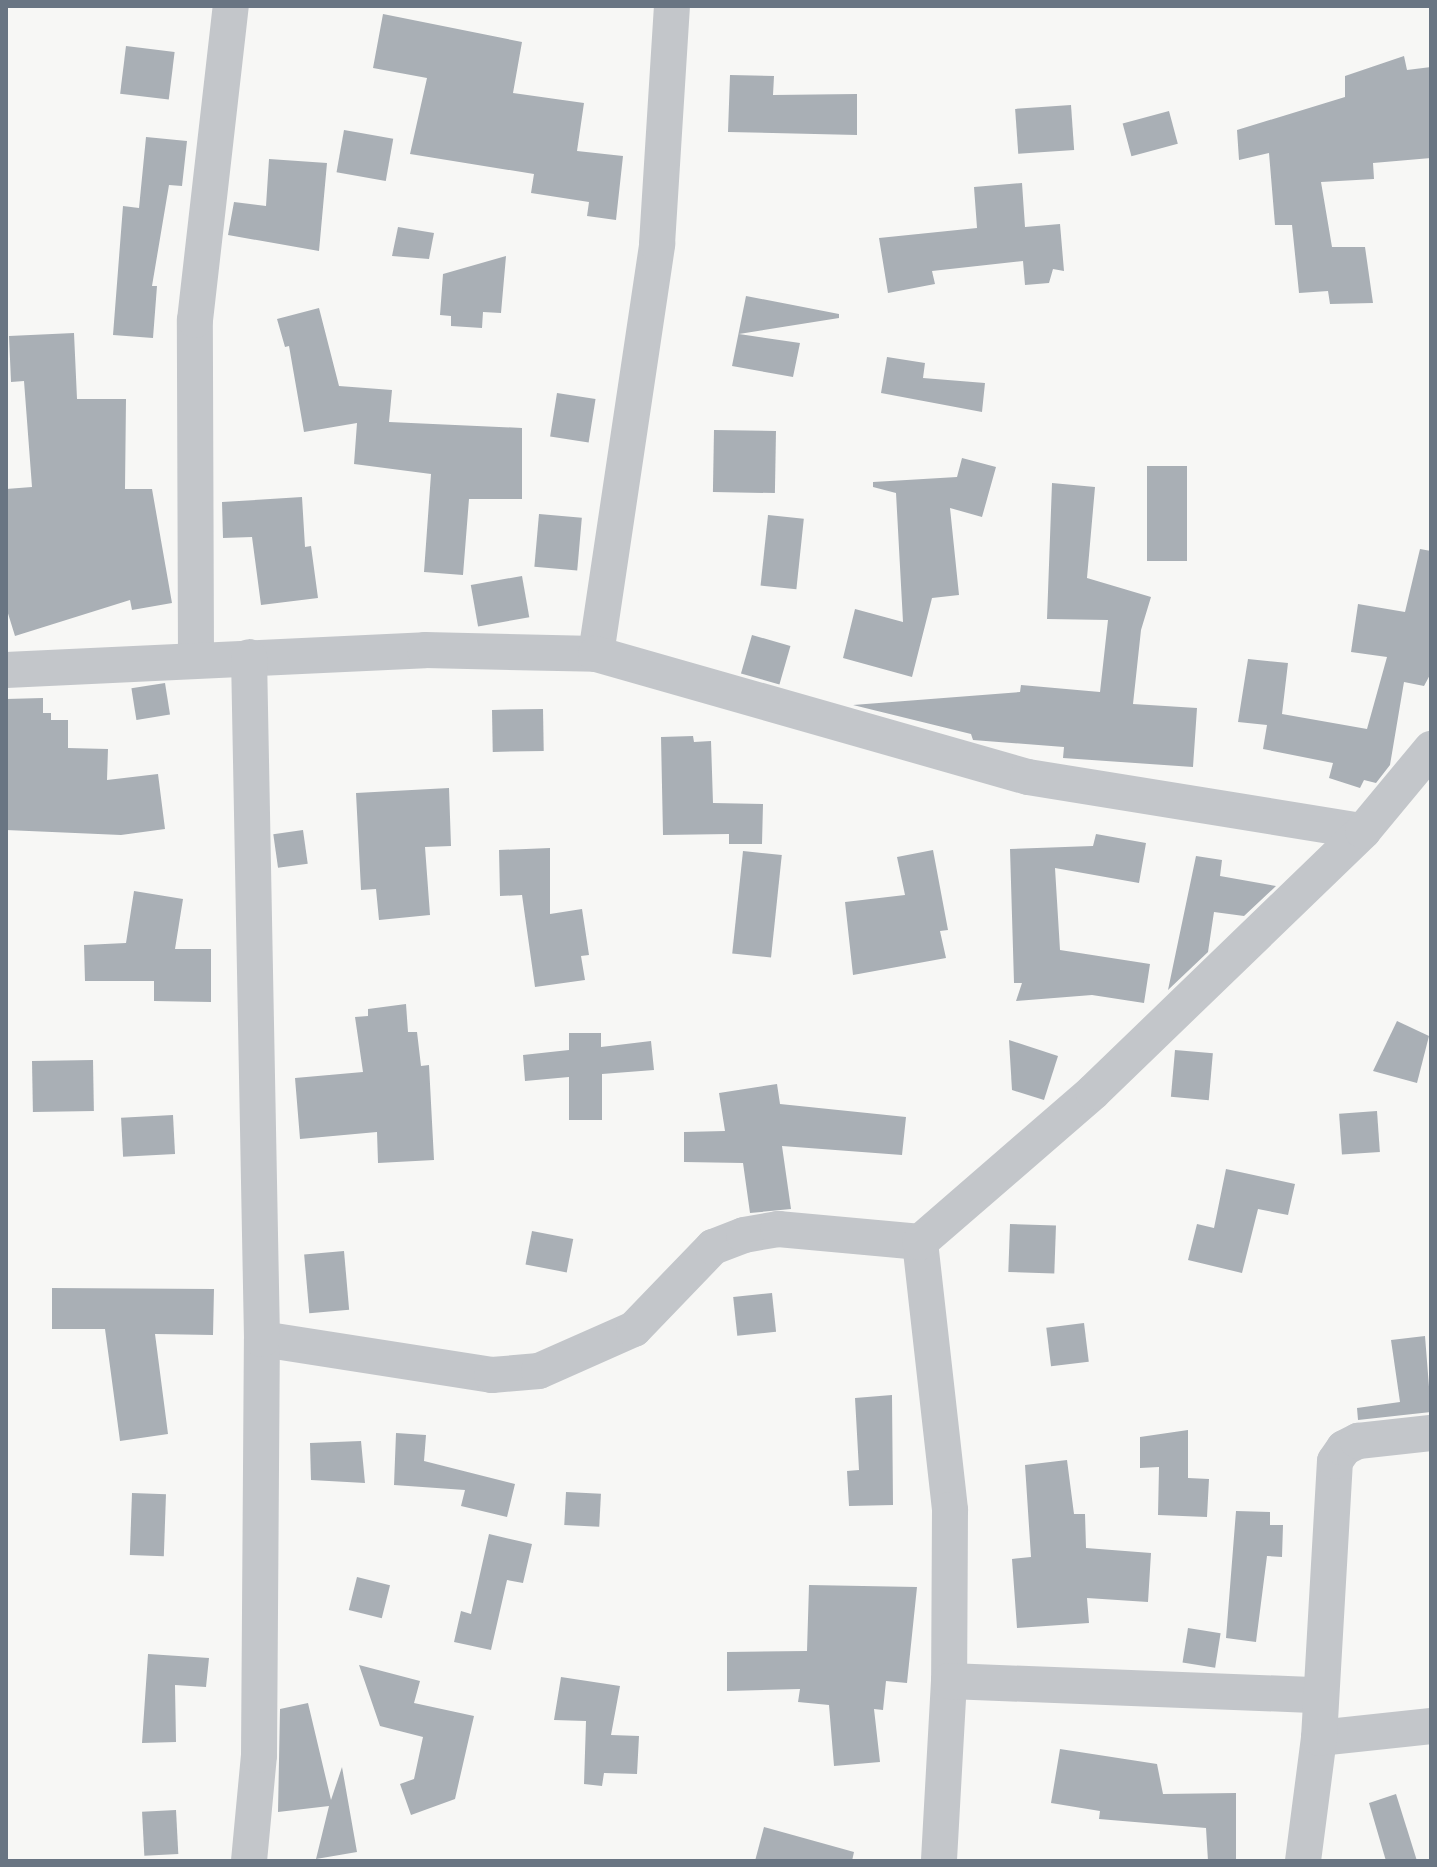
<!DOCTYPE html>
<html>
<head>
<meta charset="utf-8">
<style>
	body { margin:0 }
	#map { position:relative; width:1437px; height:1867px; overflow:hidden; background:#f7f7f5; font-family:Karla,sans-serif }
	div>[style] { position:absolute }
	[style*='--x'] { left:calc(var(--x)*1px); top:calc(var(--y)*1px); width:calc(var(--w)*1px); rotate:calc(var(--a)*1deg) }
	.building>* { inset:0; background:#a9afb5; transform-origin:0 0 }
	.street>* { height:36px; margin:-18px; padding:0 18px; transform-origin:18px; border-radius:18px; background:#c3c6ca }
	span { translate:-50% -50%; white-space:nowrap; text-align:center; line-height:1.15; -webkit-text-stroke:8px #fff; paint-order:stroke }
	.frame { position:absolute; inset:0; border:8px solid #697583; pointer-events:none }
</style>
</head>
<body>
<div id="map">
	<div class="building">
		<div style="clip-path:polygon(383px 14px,522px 42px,513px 93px,584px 103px,577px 151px,623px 156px,616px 220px,587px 216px,589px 202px,531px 193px,534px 174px,410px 154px,427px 78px,373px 68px)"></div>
		<div style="left:126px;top:46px;width:49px;height:48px;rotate:7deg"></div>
		<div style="clip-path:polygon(1404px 56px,1407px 70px,1431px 67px,1431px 158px,1373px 163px,1374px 179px,1321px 182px,1332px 247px,1365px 247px,1373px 303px,1330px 304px,1328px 291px,1299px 293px,1292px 225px,1275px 225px,1269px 153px,1239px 160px,1237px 130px,1345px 97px,1345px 76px)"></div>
		<div style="clip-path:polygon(730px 75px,774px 76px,773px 95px,857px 94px,857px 135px,728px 132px)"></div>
		<div style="left:1071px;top:105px;width:45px;height:56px;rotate:86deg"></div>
		<div style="left:1169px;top:111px;width:34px;height:48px;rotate:75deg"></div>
		<div style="left:344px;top:130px;width:50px;height:43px;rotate:10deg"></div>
		<div style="clip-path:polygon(146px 137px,187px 141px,182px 186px,169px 185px,152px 286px,157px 286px,153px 338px,113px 335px,123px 206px,139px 208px)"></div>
		<div style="clip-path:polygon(269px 159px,327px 163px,319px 251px,228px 235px,234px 202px,266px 206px)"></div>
		<div style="clip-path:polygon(1022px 183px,1025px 227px,1060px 224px,1064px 271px,1053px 269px,1049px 283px,1025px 285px,1023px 261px,932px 271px,935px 284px,888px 293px,879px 238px,977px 228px,974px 187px)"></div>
		<div style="clip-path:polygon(398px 227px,434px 233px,429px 259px,392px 256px)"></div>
		<div style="clip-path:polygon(506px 256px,501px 313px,483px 312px,482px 328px,451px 326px,451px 316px,440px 315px,443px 274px)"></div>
		<div style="clip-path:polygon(746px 296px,839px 314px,839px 318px,739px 334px,800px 343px,793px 377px,732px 366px)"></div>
		<div style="clip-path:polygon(319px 308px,339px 386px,392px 390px,389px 422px,522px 428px,522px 499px,469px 499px,463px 575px,424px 572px,431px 474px,354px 464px,357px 423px,304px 432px,289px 346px,285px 347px,277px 319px)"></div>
		<div style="clip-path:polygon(74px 333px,77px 399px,126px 399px,125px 489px,152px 489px,172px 603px,132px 610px,130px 600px,15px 636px,6px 607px,6px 489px,32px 487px,24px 381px,11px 382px,9px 336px)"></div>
		<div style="clip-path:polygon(887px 357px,925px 363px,923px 378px,985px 383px,982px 412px,881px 393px)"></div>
		<div style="left:557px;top:393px;width:39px;height:44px;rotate:9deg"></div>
		<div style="left:714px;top:430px;width:62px;height:62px;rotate:1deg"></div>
		<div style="clip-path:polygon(962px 458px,996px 467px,982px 517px,950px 508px,959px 595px,932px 598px,912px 677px,843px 658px,855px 609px,903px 622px,896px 493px,873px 487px,873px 482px,957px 477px)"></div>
		<div style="left:1147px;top:466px;width:40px;height:95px"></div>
		<div style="clip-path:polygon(1052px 483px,1095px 487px,1087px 578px,1151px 597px,1141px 630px,1133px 704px,1197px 708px,1193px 767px,1063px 758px,1064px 747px,973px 740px,971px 734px,853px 705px,1020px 692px,1021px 685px,1100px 692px,1108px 620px,1047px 619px)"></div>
		<div style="clip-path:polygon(302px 497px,305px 547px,311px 546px,318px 598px,261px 605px,252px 537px,223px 538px,222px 502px)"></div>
		<div style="left:539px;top:514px;width:43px;height:53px;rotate:5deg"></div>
		<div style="left:768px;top:515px;width:36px;height:71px;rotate:6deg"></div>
		<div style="clip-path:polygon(1420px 549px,1431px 551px,1431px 673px,1424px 686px,1404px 682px,1390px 765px,1376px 783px,1364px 780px,1360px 788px,1329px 778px,1333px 763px,1263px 749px,1267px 725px,1238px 722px,1248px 659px,1288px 663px,1282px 714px,1367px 729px,1387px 657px,1351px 652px,1358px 604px,1405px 612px)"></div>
		<div style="left:522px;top:576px;width:42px;height:52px;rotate:80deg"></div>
		<div style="left:752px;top:635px;width:40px;height:40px;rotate:16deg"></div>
		<div style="left:165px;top:683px;width:32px;height:34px;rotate:81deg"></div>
		<div style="clip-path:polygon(43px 698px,43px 713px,51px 713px,51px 720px,68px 720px,68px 748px,108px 749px,107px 780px,158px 774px,165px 829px,121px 835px,6px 830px,6px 699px)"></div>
		<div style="left:543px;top:709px;width:42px;height:51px;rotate:89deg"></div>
		<div style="clip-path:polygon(693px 736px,694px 742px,711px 741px,713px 803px,763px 804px,762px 844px,729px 844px,729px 834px,663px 835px,661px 737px)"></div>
		<div style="clip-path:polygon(449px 788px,451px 846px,425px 847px,430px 915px,379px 920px,376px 889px,361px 890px,356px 793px)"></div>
		<div style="left:303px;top:830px;width:34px;height:30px;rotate:82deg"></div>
		<div style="clip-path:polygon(1096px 834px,1146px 843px,1139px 883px,1055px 868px,1060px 950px,1150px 964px,1144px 1003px,1092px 995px,1016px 1001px,1022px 983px,1014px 983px,1010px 849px,1093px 846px)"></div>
		<div style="clip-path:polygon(550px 848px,550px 914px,582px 909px,589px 955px,581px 956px,585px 980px,535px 987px,522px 895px,500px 896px,499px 850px)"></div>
		<div style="clip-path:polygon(933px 850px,948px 930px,940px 931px,946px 958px,853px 975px,845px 902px,905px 895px,897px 857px)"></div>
		<div style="left:743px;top:851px;width:39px;height:103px;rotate:6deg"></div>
		<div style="clip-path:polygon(1196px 856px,1222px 860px,1220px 876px,1276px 886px,1244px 916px,1214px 912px,1208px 952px,1168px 990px)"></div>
		<div style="clip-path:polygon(134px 891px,183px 899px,175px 949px,211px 949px,211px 1002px,154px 1001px,154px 981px,85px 981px,84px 945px,126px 943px)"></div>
		<div style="clip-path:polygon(406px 1004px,408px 1032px,417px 1032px,421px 1066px,429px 1065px,434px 1160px,378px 1163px,377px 1132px,300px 1139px,295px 1078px,363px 1072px,355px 1017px,368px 1016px,368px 1009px)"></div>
		<div style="clip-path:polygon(1397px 1021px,1429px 1036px,1417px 1083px,1373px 1071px)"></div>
		<div style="clip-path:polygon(569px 1033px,601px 1033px,601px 1047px,651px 1041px,654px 1070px,602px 1074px,602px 1120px,569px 1120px,569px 1077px,525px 1081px,523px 1055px,569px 1050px)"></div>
		<div style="clip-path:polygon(1009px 1040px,1058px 1056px,1044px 1100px,1012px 1090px)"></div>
		<div style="left:1175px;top:1050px;width:38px;height:47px;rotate:5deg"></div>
		<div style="left:93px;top:1060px;width:51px;height:61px;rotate:89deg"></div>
		<div style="clip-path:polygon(777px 1084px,780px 1104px,906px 1117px,902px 1155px,782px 1146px,791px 1209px,750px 1213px,743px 1163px,684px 1162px,684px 1132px,725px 1131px,719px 1093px)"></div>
		<div style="left:1377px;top:1111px;width:41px;height:38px;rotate:86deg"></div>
		<div style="left:173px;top:1115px;width:39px;height:52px;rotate:87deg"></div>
		<div style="clip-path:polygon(1226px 1169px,1295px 1184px,1288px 1215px,1258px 1209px,1242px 1273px,1188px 1260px,1197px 1224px,1214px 1228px)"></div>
		<div style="left:1010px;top:1224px;width:46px;height:48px;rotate:2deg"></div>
		<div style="left:532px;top:1231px;width:42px;height:34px;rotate:11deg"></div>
		<div style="left:344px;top:1251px;width:59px;height:40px;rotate:85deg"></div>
		<div style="clip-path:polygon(52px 1288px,214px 1289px,213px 1335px,155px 1334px,168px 1434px,120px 1441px,105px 1329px,52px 1329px)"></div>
		<div style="left:772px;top:1293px;width:39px;height:39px;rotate:84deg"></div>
		<div style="left:1084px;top:1323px;width:39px;height:38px;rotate:83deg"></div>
		<div style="clip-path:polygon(1425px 1336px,1431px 1412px,1358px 1420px,1357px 1408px,1400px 1402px,1391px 1340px)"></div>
		<div style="clip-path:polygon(892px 1395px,893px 1505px,849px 1506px,847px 1471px,859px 1470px,855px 1398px)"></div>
		<div style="clip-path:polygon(1188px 1430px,1188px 1478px,1209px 1479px,1207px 1517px,1158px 1515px,1159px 1467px,1140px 1468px,1140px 1437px)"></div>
		<div style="clip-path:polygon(396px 1433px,426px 1435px,424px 1461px,515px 1484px,507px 1517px,461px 1506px,465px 1490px,394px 1485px)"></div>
		<div style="clip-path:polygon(361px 1441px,365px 1483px,311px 1480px,310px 1443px)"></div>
		<div style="clip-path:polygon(1067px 1460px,1074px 1514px,1085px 1514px,1086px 1548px,1151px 1553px,1148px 1602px,1087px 1598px,1089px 1623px,1017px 1628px,1012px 1559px,1031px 1557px,1025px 1465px)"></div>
		<div style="left:566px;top:1492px;width:35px;height:33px;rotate:3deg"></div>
		<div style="left:132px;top:1493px;width:34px;height:62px;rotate:2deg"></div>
		<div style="clip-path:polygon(1236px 1511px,1270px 1512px,1270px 1525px,1283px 1525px,1282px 1557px,1267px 1556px,1256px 1642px,1226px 1638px)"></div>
		<div style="clip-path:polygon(489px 1534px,532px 1544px,523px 1583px,507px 1580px,491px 1650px,454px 1642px,461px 1611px,471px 1614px)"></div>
		<div style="left:357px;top:1577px;width:34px;height:34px;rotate:14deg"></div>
		<div style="clip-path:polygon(809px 1585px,917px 1587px,907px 1683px,886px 1681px,883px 1710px,874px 1709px,880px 1762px,834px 1766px,829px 1705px,798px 1702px,800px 1689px,727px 1691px,727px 1652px,807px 1651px)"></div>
		<div style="left:1188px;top:1628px;width:33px;height:35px;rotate:9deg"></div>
		<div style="clip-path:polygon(148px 1654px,209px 1658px,206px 1687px,175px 1685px,176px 1742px,142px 1743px)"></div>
		<div style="clip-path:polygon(359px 1665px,420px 1681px,414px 1703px,474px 1716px,455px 1799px,411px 1815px,400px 1784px,414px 1779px,423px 1737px,380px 1726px)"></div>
		<div style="clip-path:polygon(561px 1677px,620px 1686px,611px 1735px,639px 1736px,637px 1774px,604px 1773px,602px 1786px,584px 1784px,586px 1721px,554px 1720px)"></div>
		<div style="clip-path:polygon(308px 1703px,331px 1800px,342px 1767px,357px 1852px,316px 1859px,329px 1806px,278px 1812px,280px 1709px)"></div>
		<div style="clip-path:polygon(1060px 1749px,1157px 1764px,1163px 1794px,1236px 1793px,1236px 1861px,1208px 1861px,1206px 1828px,1099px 1819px,1100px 1811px,1051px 1803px)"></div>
		<div style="clip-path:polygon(1396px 1794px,1417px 1861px,1386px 1861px,1369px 1803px)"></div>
		<div style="left:176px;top:1810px;width:44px;height:34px;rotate:87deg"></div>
		<div style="clip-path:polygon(764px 1827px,854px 1852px,852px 1861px,755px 1861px)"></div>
	</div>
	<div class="street">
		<div style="--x:596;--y:654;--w:415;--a:-81.5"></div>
		<div style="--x:657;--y:244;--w:238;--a:-86.4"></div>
		<div style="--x:196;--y:657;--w:337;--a:-90.2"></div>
		<div style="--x:195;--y:320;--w:316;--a:-83.5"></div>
		<div style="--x:6;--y:670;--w:419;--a:-2.7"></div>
		<div style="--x:425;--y:650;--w:171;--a:1.3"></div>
		<div style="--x:596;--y:654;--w:449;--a:15.9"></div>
		<div style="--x:1028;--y:777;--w:339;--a:9.2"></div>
		<div style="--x:920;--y:1242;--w:270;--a:83.6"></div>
		<div style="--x:950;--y:1510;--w:171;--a:90.3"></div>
		<div style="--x:949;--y:1681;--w:180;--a:93.2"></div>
		<div style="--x:262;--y:1339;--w:233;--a:8.9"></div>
		<div style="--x:492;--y:1375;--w:47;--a:-4.9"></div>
		<div style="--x:539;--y:1371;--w:104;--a:-23.9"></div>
		<div style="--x:634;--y:1329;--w:114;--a:-46.1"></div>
		<div style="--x:713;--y:1247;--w:33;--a:-21"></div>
		<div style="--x:744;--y:1235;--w:35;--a:-10"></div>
		<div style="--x:778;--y:1229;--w:143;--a:5.2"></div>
		<div style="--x:920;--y:1242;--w:229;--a:-40.9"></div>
		<div style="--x:1093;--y:1092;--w:376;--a:-44"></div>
		<div style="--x:1363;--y:831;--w:107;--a:-50.3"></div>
		<div style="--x:949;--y:1681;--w:369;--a:2.2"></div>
		<div style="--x:1319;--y:1738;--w:113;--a:-6.1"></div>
		<div style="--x:249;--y:1861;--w:106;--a:-84.6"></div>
		<div style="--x:259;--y:1755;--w:416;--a:-89.6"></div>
		<div style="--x:262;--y:1339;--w:682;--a:-91.09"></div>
		<div style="--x:1303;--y:1861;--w:124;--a:-82.6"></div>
		<div style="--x:1319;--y:1738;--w:277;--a:-86.7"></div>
		<div style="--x:1335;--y:1461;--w:16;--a:-55"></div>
		<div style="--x:1344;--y:1448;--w:16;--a:-27"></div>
		<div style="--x:1358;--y:1441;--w:73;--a:-6.3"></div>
	</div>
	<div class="frame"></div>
</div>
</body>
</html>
